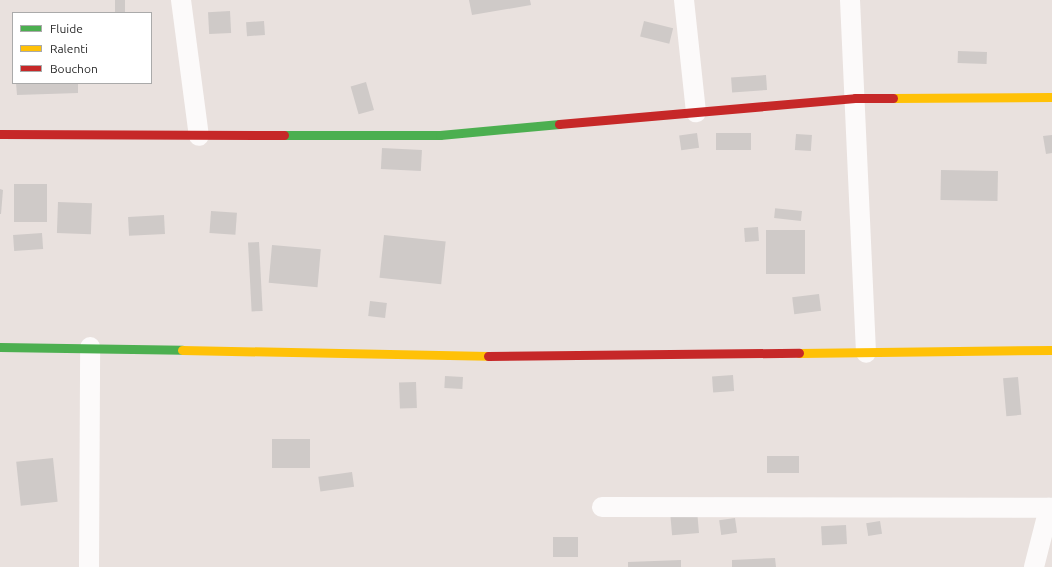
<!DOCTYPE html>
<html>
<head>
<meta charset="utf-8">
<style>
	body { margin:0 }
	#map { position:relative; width:1052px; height:567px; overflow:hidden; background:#e9e1de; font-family:Ubuntu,sans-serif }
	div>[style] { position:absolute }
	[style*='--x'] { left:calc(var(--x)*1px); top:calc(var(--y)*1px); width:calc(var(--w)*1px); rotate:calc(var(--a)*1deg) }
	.building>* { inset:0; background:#cfcac8; transform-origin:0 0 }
	.street>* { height:20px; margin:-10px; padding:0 10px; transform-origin:10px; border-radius:10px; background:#fcfafa }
	.fast>* { height:9px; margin:-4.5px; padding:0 4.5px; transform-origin:4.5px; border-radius:4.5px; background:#4caf50 }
	.slow>* { height:9px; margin:-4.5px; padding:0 4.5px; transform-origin:4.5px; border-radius:4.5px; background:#ffc107 }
	.jam>* { height:9px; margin:-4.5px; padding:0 4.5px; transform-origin:4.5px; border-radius:4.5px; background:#c62828 }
	span { translate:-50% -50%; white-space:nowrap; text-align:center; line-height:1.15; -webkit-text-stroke:3px #fff; paint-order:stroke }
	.legend { position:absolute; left:12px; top:12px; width:140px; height:72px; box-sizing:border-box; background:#fff; border:1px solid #aaa; margin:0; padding:5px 7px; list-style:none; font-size:12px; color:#2a2a2a }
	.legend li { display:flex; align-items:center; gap:8px; height:20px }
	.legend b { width:20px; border:1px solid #aaa }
</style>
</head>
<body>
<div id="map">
	<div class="building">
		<div style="left:115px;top:0;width:10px;height:13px"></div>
		<div style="clip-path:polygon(469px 0,530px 0,531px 5px,472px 15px)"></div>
		<div style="left:230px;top:11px;width:22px;height:22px;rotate:87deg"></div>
		<div style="left:264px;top:21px;width:14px;height:18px;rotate:86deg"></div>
		<div style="left:644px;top:21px;width:30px;height:16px;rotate:14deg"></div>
		<div style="left:958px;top:51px;width:29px;height:12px;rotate:2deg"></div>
		<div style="left:766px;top:75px;width:15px;height:35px;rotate:86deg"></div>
		<div style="left:366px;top:82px;width:29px;height:16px;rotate:74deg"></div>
		<div style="clip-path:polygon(16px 83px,78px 83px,78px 93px,17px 95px)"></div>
		<div style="left:697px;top:133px;width:15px;height:18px;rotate:82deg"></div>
		<div style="left:716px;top:133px;width:35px;height:17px"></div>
		<div style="left:796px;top:134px;width:16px;height:16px;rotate:4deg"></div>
		<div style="clip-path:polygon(1052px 135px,1052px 153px,1046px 154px,1043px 136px)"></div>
		<div style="left:382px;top:148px;width:40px;height:21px;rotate:3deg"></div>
		<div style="left:941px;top:170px;width:57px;height:30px;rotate:1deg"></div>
		<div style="left:14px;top:184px;width:33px;height:38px"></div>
		<div style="clip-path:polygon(0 189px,3px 190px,1px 214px,0 214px)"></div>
		<div style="left:58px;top:202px;width:34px;height:31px;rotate:2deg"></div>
		<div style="left:211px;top:211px;width:26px;height:22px;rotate:4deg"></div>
		<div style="left:802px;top:211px;width:10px;height:27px;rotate:96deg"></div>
		<div style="left:164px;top:215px;width:19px;height:36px;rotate:87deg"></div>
		<div style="left:758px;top:227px;width:14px;height:14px;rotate:86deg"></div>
		<div style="left:766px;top:230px;width:39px;height:44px"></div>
		<div style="left:42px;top:233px;width:16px;height:29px;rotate:86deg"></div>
		<div style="left:384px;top:235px;width:62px;height:43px;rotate:6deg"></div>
		<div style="left:259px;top:242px;width:69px;height:11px;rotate:87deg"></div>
		<div style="left:272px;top:245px;width:49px;height:38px;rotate:5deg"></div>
		<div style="left:819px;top:294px;width:17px;height:27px;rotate:83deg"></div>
		<div style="left:370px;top:301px;width:17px;height:15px;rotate:7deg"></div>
		<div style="left:733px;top:375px;width:16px;height:21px;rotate:86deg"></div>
		<div style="left:445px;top:376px;width:18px;height:12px;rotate:3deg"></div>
		<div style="left:1018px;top:377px;width:38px;height:15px;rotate:85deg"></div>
		<div style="left:416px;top:382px;width:26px;height:17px;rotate:88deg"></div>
		<div style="left:272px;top:439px;width:38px;height:29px"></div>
		<div style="left:767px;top:456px;width:32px;height:17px"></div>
		<div style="left:53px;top:458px;width:44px;height:37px;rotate:84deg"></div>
		<div style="left:352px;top:472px;width:15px;height:34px;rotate:82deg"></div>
		<div style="left:697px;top:510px;width:23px;height:27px;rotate:85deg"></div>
		<div style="left:735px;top:518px;width:15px;height:16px;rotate:82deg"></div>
		<div style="left:880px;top:521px;width:13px;height:14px;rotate:81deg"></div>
		<div style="left:846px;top:525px;width:19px;height:25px;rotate:87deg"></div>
		<div style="left:553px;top:537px;width:25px;height:20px"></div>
		<div style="clip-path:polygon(775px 558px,776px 567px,732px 567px,732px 560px)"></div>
		<div style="clip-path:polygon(681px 560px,681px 567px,628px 567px,628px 562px)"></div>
	</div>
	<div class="street">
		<div style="--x:181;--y:0;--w:137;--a:82.5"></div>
		<div style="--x:684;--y:0;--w:113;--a:83.9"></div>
		<div style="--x:850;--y:0;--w:353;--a:87.4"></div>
		<div style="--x:602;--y:507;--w:450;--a:0.1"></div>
		<div style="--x:89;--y:567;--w:220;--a:-89.7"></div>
		<div style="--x:1034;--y:567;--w:61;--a:-75.7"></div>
	</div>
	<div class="fast">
		<div style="--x:284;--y:135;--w:156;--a:0"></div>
		<div style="--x:440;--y:135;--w:120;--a:-5.3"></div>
		<div style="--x:0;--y:347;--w:182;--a:0.9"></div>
	</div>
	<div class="slow">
		<div style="--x:893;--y:98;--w:159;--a:-0.4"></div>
		<div style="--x:182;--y:350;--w:306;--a:1.1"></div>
		<div style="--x:799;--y:353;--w:253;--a:-0.7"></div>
	</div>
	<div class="jam">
		<div style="--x:559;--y:124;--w:297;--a:-5"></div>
		<div style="--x:855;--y:98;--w:38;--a:0"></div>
		<div style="--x:0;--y:134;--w:284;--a:0.2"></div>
		<div style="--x:488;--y:356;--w:311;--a:-0.6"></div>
	</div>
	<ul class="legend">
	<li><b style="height:5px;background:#4caf50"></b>Fluide</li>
	<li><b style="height:5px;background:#ffc107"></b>Ralenti</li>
	<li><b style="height:5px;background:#c62828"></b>Bouchon</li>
	</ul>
</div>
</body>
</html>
